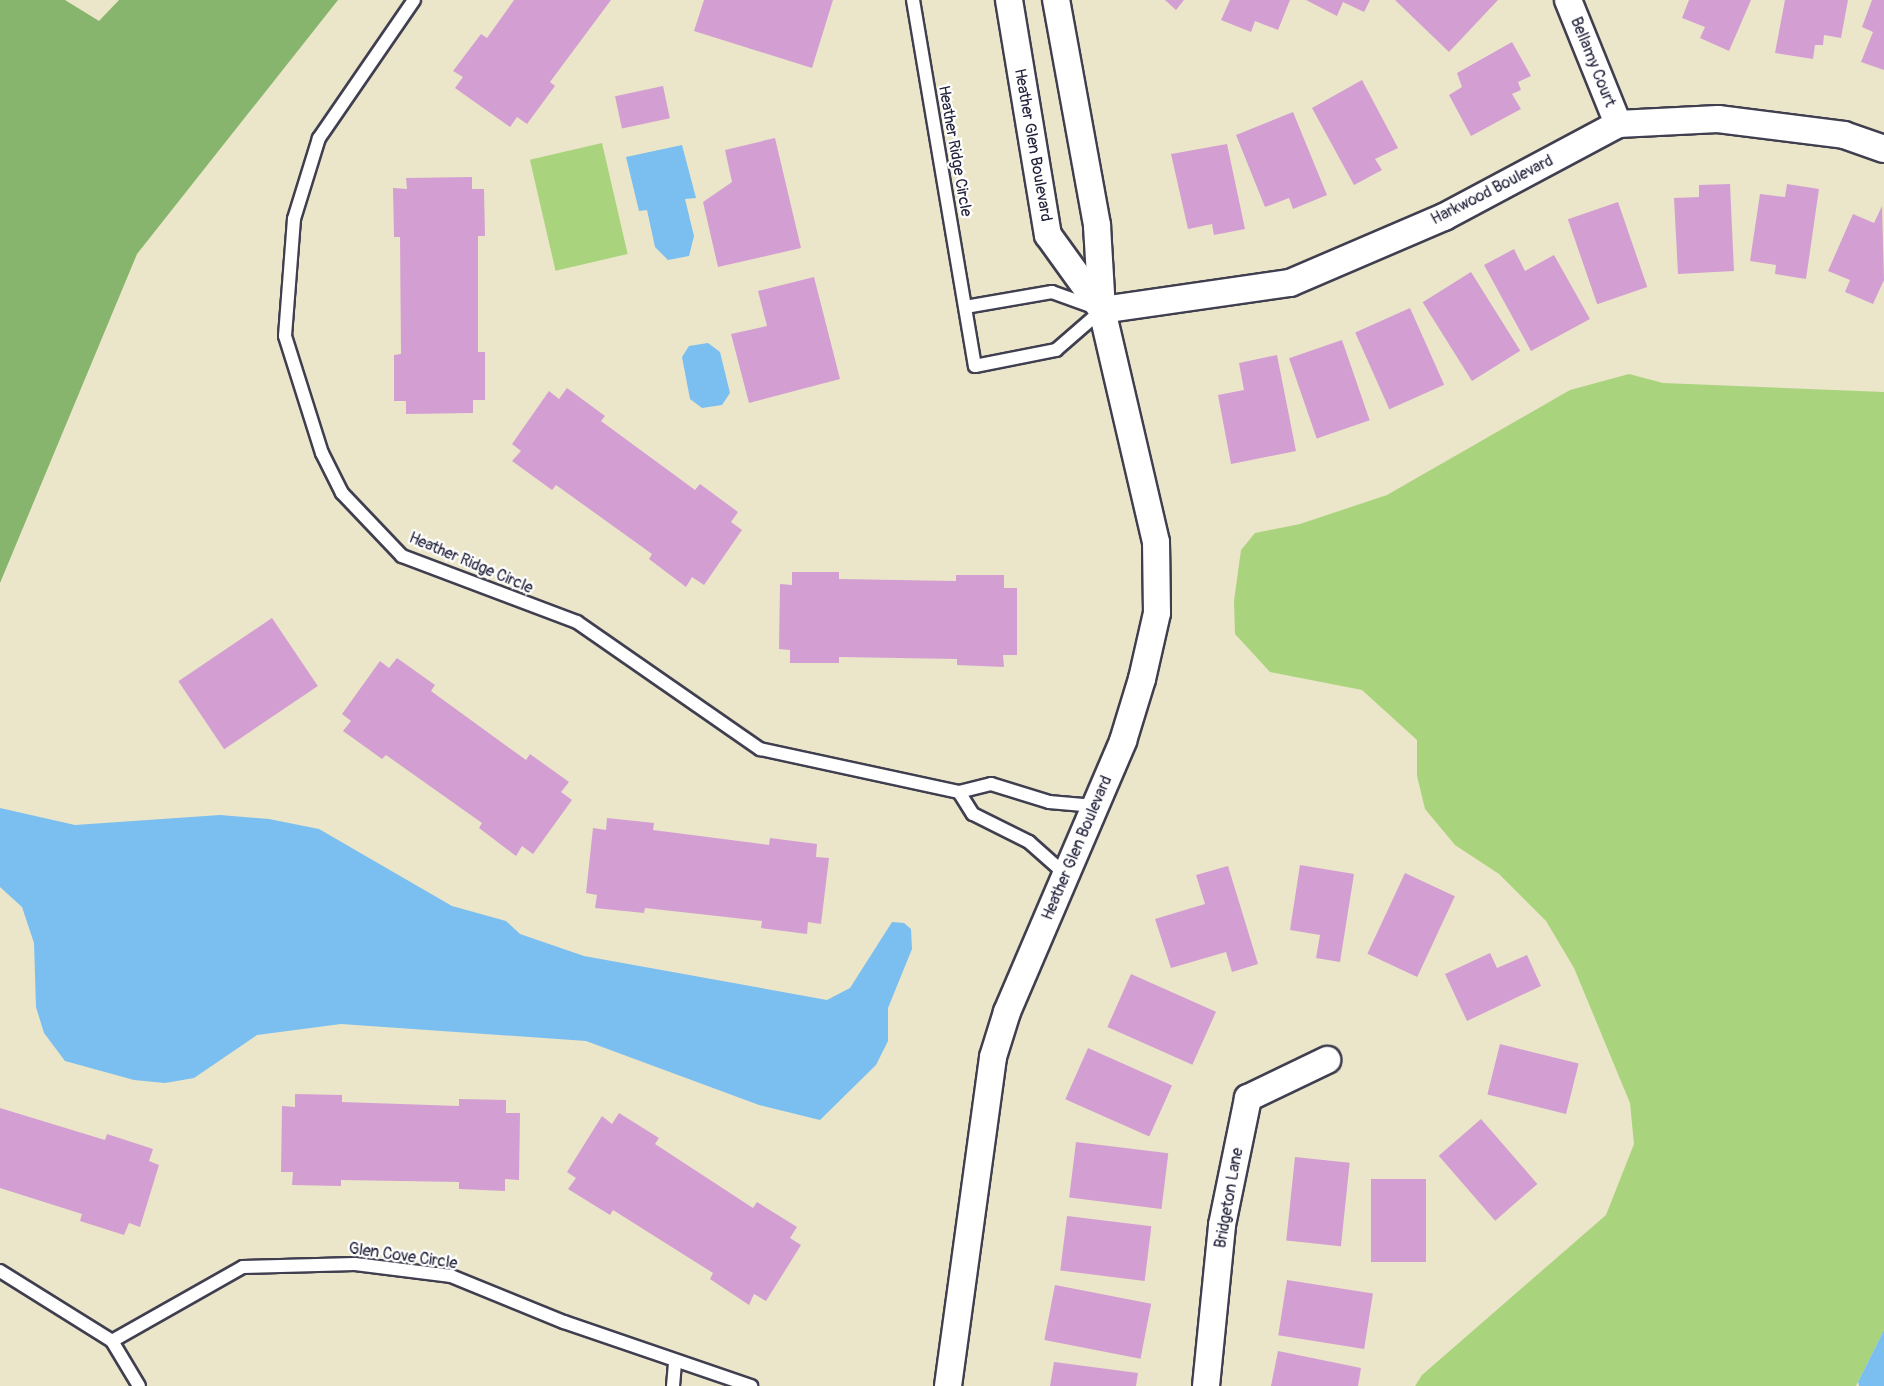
<!DOCTYPE html>
<html>
<head>
<meta charset="utf-8">
<style>
	body { margin:0 }
	#map { position:relative; width:1884px; height:1386px; overflow:hidden; background:#ebe6c9; font-family:Pangolin,sans-serif }
	div>[style] { position:absolute }
	[style*='--x'] { left:calc(var(--x)*1px); top:calc(var(--y)*1px); width:calc(var(--w)*1px); rotate:calc(var(--a)*1deg) }
	.green>* { inset:0; background:#aad37e; transform-origin:0 0 }
	.forest>* { inset:0; background:#87b56d }
	.water>* { inset:0; background:#7bbff1 }
	.building>* { inset:0; background:#d39fd2; transform-origin:0 0 }
	.roads { filter:drop-shadow(2px 0 #403f50) drop-shadow(-2px 0 #403f50) drop-shadow(0 2px #403f50) drop-shadow(0 -2px #403f50) }
	.service>* { height:12px; margin:-6px; padding:0 6px; transform-origin:6px; border-radius:6px; background:#fff }
	.minor>* { height:26px; margin:-13px; padding:0 13px; transform-origin:13px; border-radius:13px; background:#fff }
	span { translate:-50% -50%; white-space:nowrap; text-align:center; line-height:1.15; -webkit-text-stroke:4.5px #fff; paint-order:stroke }
	.street-label { font-size:16px; color:#22223b }
</style>
</head>
<body>
<div id="map">
	<div class="green">
		<div style="left:602px;top:143px;width:114px;height:74px;rotate:77deg"></div>
		<div style="clip-path:polygon(1629px 374px,1663px 383px,1884px 392px,1884px 1330px,1856px 1386px,1415px 1386px,1422px 1375px,1606px 1215px,1634px 1144px,1630px 1103px,1574px 968px,1546px 921px,1499px 874px,1455px 845px,1425px 809px,1417px 776px,1417px 740px,1362px 690px,1270px 672px,1235px 634px,1234px 601px,1241px 550px,1255px 533px,1300px 524px,1387px 495px,1570px 390px)"></div>
	</div>
	<div class="forest">
		<div style="clip-path:polygon(0 0,65px 0,99px 21px,119px 0,338px 0,137px 254px,0 583px)"></div>
	</div>
	<div class="water">
		<div style="clip-path:polygon(682px 145px,696px 198px,685px 199px,694px 236px,689px 256px,668px 260px,655px 247px,647px 210px,639px 211px,626px 157px)"></div>
		<div style="clip-path:polygon(708px 343px,720px 352px,730px 393px,722px 405px,702px 408px,690px 399px,682px 357px,689px 346px)"></div>
		<div style="clip-path:polygon(0 808px,75px 825px,220px 815px,269px 819px,319px 829px,452px 906px,506px 921px,520px 934px,584px 956px,827px 1000px,850px 988px,892px 922px,904px 923px,911px 929px,912px 949px,888px 1008px,888px 1041px,876px 1065px,820px 1120px,759px 1105px,586px 1041px,341px 1024px,257px 1035px,194px 1078px,165px 1083px,134px 1080px,65px 1061px,44px 1033px,36px 1007px,34px 943px,22px 907px,0 887px)"></div>
		<div style="clip-path:polygon(1884px 1330px,1884px 1386px,1859px 1386px,1858px 1382px)"></div>
	</div>
	<div class="building">
		<div style="clip-path:polygon(514px 0,611px 0,550px 82px,555px 86px,527px 124px,517px 117px,510px 127px,455px 88px,463px 77px,453px 71px,481px 34px,487px 38px)"></div>
		<div style="clip-path:polygon(704px 0,833px 0,812px 68px,694px 31px)"></div>
		<div style="clip-path:polygon(1165px 0,1184px 0,1176px 10px)"></div>
		<div style="clip-path:polygon(1230px 0,1290px 0,1278px 30px,1255px 21px,1251px 32px,1221px 20px)"></div>
		<div style="clip-path:polygon(1306px 0,1370px 0,1364px 12px,1343px 2px,1337px 16px)"></div>
		<div style="clip-path:polygon(1395px 0,1498px 0,1449px 52px)"></div>
		<div style="clip-path:polygon(1689px 0,1751px 0,1729px 51px,1700px 38px,1705px 27px,1682px 18px)"></div>
		<div style="clip-path:polygon(1785px 0,1848px 0,1841px 38px,1824px 35px,1823px 45px,1815px 45px,1813px 59px,1775px 53px)"></div>
		<div style="clip-path:polygon(1872px 0,1884px 0,1884px 70px,1861px 62px,1873px 32px,1862px 27px)"></div>
		<div style="clip-path:polygon(1512px 42px,1531px 76px,1518px 82px,1521px 90px,1512px 94px,1521px 109px,1471px 136px,1449px 95px,1462px 87px,1457px 73px)"></div>
		<div style="clip-path:polygon(1362px 80px,1398px 148px,1375px 159px,1382px 170px,1354px 185px,1312px 108px)"></div>
		<div style="left:663px;top:86px;width:33px;height:49px;rotate:78deg"></div>
		<div style="clip-path:polygon(1293px 112px,1327px 195px,1293px 209px,1289px 198px,1265px 207px,1236px 135px)"></div>
		<div style="clip-path:polygon(775px 138px,801px 248px,718px 267px,703px 202px,732px 182px,725px 150px)"></div>
		<div style="clip-path:polygon(1227px 144px,1245px 229px,1214px 235px,1212px 224px,1188px 229px,1171px 154px)"></div>
		<div style="clip-path:polygon(472px 177px,472px 189px,484px 189px,485px 236px,478px 236px,478px 352px,485px 352px,485px 400px,473px 400px,473px 413px,406px 414px,406px 401px,394px 401px,394px 355px,401px 354px,400px 237px,394px 237px,393px 188px,407px 189px,406px 178px)"></div>
		<div style="clip-path:polygon(1730px 184px,1734px 271px,1678px 274px,1674px 198px,1699px 197px,1699px 185px)"></div>
		<div style="clip-path:polygon(1787px 184px,1819px 189px,1806px 279px,1775px 274px,1776px 265px,1750px 261px,1760px 194px,1785px 197px)"></div>
		<div style="left:1618px;top:202px;width:90px;height:53px;rotate:71deg"></div>
		<div style="clip-path:polygon(1882px 206px,1884px 280px,1873px 304px,1845px 292px,1850px 280px,1828px 271px,1853px 214px,1874px 223px)"></div>
		<div style="clip-path:polygon(1514px 249px,1525px 271px,1554px 255px,1590px 319px,1531px 351px,1484px 265px)"></div>
		<div style="left:1471px;top:272px;width:93px;height:57px;rotate:58deg"></div>
		<div style="clip-path:polygon(814px 277px,840px 379px,749px 403px,731px 334px,767px 326px,758px 291px)"></div>
		<div style="left:1410px;top:308px;width:84px;height:60px;rotate:66deg"></div>
		<div style="left:1342px;top:340px;width:85px;height:56px;rotate:71deg"></div>
		<div style="clip-path:polygon(1277px 355px,1296px 451px,1231px 464px,1218px 395px,1244px 390px,1239px 363px)"></div>
		<div style="clip-path:polygon(567px 388px,605px 416px,601px 421px,695px 490px,700px 484px,738px 512px,731px 522px,742px 530px,704px 585px,692px 577px,686px 587px,649px 559px,652px 554px,556px 485px,552px 490px,512px 461px,521px 451px,512px 444px,549px 391px,559px 399px)"></div>
		<div style="clip-path:polygon(792px 572px,839px 572px,839px 579px,956px 581px,956px 575px,1004px 575px,1004px 588px,1017px 588px,1017px 655px,1003px 655px,1004px 667px,957px 665px,957px 659px,839px 657px,839px 663px,790px 663px,790px 650px,779px 649px,780px 584px,792px 585px)"></div>
		<div style="left:272px;top:618px;width:82px;height:113px;rotate:56deg"></div>
		<div style="clip-path:polygon(397px 658px,435px 685px,431px 691px,526px 760px,530px 754px,569px 782px,561px 792px,572px 800px,533px 854px,522px 846px,516px 856px,479px 828px,482px 823px,386px 755px,382px 759px,343px 731px,351px 721px,342px 714px,380px 661px,389px 668px)"></div>
		<div style="clip-path:polygon(607px 818px,654px 823px,653px 830px,769px 845px,770px 838px,817px 844px,816px 857px,829px 858px,821px 924px,808px 922px,807px 934px,761px 928px,762px 921px,645px 908px,644px 913px,595px 908px,597px 895px,586px 893px,593px 828px,606px 830px)"></div>
		<div style="clip-path:polygon(1300px 865px,1354px 874px,1340px 962px,1316px 958px,1320px 935px,1290px 930px)"></div>
		<div style="clip-path:polygon(1228px 866px,1258px 964px,1232px 972px,1226px 952px,1171px 968px,1155px 919px,1205px 904px,1196px 875px)"></div>
		<div style="left:1405px;top:873px;width:55px;height:89px;rotate:25deg"></div>
		<div style="clip-path:polygon(1490px 953px,1497px 968px,1527px 955px,1541px 986px,1467px 1021px,1445px 974px)"></div>
		<div style="left:1131px;top:974px;width:93px;height:58px;rotate:24deg"></div>
		<div style="left:1500px;top:1044px;width:81px;height:52px;rotate:14deg"></div>
		<div style="left:1088px;top:1048px;width:92px;height:56px;rotate:24deg"></div>
		<div style="clip-path:polygon(295px 1094px,342px 1095px,342px 1102px,459px 1106px,459px 1099px,506px 1100px,506px 1113px,520px 1113px,519px 1180px,505px 1179px,505px 1191px,459px 1189px,459px 1182px,341px 1180px,341px 1186px,292px 1185px,293px 1172px,281px 1172px,282px 1106px,295px 1107px)"></div>
		<div style="clip-path:polygon(0 1108px,105px 1140px,107px 1134px,153px 1149px,149px 1161px,159px 1165px,140px 1227px,129px 1223px,124px 1235px,80px 1221px,82px 1214px,0 1188px)"></div>
		<div style="clip-path:polygon(619px 1113px,659px 1138px,655px 1144px,753px 1208px,757px 1202px,797px 1227px,790px 1238px,801px 1245px,766px 1301px,754px 1294px,749px 1305px,710px 1279px,713px 1273px,613px 1210px,610px 1215px,568px 1189px,576px 1178px,567px 1172px,602px 1116px,612px 1124px)"></div>
		<div style="left:1481px;top:1119px;width:86px;height:56px;rotate:49deg"></div>
		<div style="left:1076px;top:1142px;width:93px;height:56px;rotate:7deg"></div>
		<div style="left:1295px;top:1157px;width:55px;height:84px;rotate:6deg"></div>
		<div style="left:1371px;top:1179px;width:55px;height:83px"></div>
		<div style="left:1067px;top:1216px;width:85px;height:55px;rotate:7deg"></div>
		<div style="left:1287px;top:1280px;width:87px;height:56px;rotate:9deg"></div>
		<div style="left:1055px;top:1285px;width:98px;height:56px;rotate:11deg"></div>
		<div style="clip-path:polygon(1278px 1351px,1361px 1368px,1358px 1386px,1271px 1386px)"></div>
		<div style="clip-path:polygon(1054px 1362px,1138px 1373px,1136px 1386px,1050px 1386px)"></div>
	</div>
	<div class="roads">
		<div class="service">
			<div style="--x:414;--y:0;--w:168;--a:124.5"></div>
			<div style="--x:319;--y:138;--w:85;--a:107.2"></div>
			<div style="--x:294;--y:219;--w:117;--a:94.4"></div>
			<div style="--x:285;--y:336;--w:123;--a:72.5"></div>
			<div style="--x:322;--y:453;--w:45;--a:63.4"></div>
			<div style="--x:342;--y:493;--w:87;--a:46.4"></div>
			<div style="--x:402;--y:556;--w:187;--a:20.7"></div>
			<div style="--x:577;--y:622;--w:223;--a:34.8"></div>
			<div style="--x:760;--y:749;--w:204;--a:12.2"></div>
			<div style="--x:959;--y:792;--w:33;--a:-14"></div>
			<div style="--x:991;--y:784;--w:61;--a:17.2"></div>
			<div style="--x:1049;--y:802;--w:46;--a:5"></div>
			<div style="--x:913;--y:0;--w:371;--a:80.4"></div>
			<div style="--x:975;--y:366;--w:83;--a:-11.2"></div>
			<div style="--x:1056;--y:350;--w:61;--a:-41"></div>
			<div style="--x:1102;--y:310;--w:53;--a:-160.2"></div>
			<div style="--x:1052;--y:292;--w:88;--a:170.2"></div>
			<div style="--x:959;--y:792;--w:26;--a:58"></div>
			<div style="--x:973;--y:814;--w:63;--a:26.6"></div>
			<div style="--x:1029;--y:842;--w:48;--a:41.6"></div>
			<div style="--x:0;--y:1271;--w:132;--a:32"></div>
			<div style="--x:139;--y:1386;--w:52;--a:-121"></div>
			<div style="--x:112;--y:1341;--w:150;--a:-29.5"></div>
			<div style="--x:243;--y:1267;--w:112;--a:-1.5"></div>
			<div style="--x:355;--y:1264;--w:97;--a:7.1"></div>
			<div style="--x:451;--y:1276;--w:122;--a:22.2"></div>
			<div style="--x:564;--y:1322;--w:198;--a:18.9"></div>
			<div style="--x:673;--y:1386;--w:24;--a:-85"></div>
		</div>
		<div class="minor">
			<div style="--x:1009;--y:0;--w:238;--a:80.6"></div>
			<div style="--x:1048;--y:235;--w:92;--a:54.2"></div>
			<div style="--x:1568;--y:0;--w:134;--a:68"></div>
			<div style="--x:1102;--y:310;--w:190;--a:-8.2"></div>
			<div style="--x:1290;--y:283;--w:168;--a:-23.2"></div>
			<div style="--x:1444;--y:217;--w:197;--a:-28.1"></div>
			<div style="--x:1618;--y:124;--w:100;--a:-2.9"></div>
			<div style="--x:1718;--y:119;--w:127;--a:7.2"></div>
			<div style="--x:1844;--y:135;--w:42;--a:19.3"></div>
			<div style="--x:948;--y:1386;--w:332;--a:-82.2"></div>
			<div style="--x:993;--y:1057;--w:47;--a:-72.7"></div>
			<div style="--x:1007;--y:1012;--w:295;--a:-66.8"></div>
			<div style="--x:1123;--y:741;--w:65;--a:-73"></div>
			<div style="--x:1142;--y:679;--w:68;--a:-77.2"></div>
			<div style="--x:1157;--y:613;--w:71;--a:-90.8"></div>
			<div style="--x:1156;--y:542;--w:238;--a:-103.1"></div>
			<div style="--x:1102;--y:310;--w:85;--a:-93.4"></div>
			<div style="--x:1097;--y:225;--w:229;--a:-100.3"></div>
			<div style="--x:1206;--y:1386;--w:162;--a:-84.3"></div>
			<div style="--x:1222;--y:1225;--w:130;--a:-78.4"></div>
			<div style="--x:1248;--y:1098;--w:88;--a:-25.7"></div>
		</div>
	</div>
	<div class="street-label">
		<span style="left:1593px;top:62px;rotate:68deg">Bellamy Court</span>
		<span style="left:1033px;top:145px;rotate:80deg">Heather Glen Boulevard</span>
		<span style="left:955px;top:151px;rotate:80deg">Heather Ridge Circle</span>
		<span style="left:1492px;top:190px;rotate:-27deg">Harkwood Boulevard</span>
		<span style="left:471px;top:563px;rotate:23deg">Heather Ridge Circle</span>
		<span style="left:1077px;top:848px;rotate:-67deg">Heather Glen Boulevard</span>
		<span style="left:1229px;top:1198px;rotate:-80deg">Bridgeton Lane</span>
		<span style="left:403px;top:1256px;rotate:8deg">Glen Cove Circle</span>
	</div>
</div>
</body>
</html>
